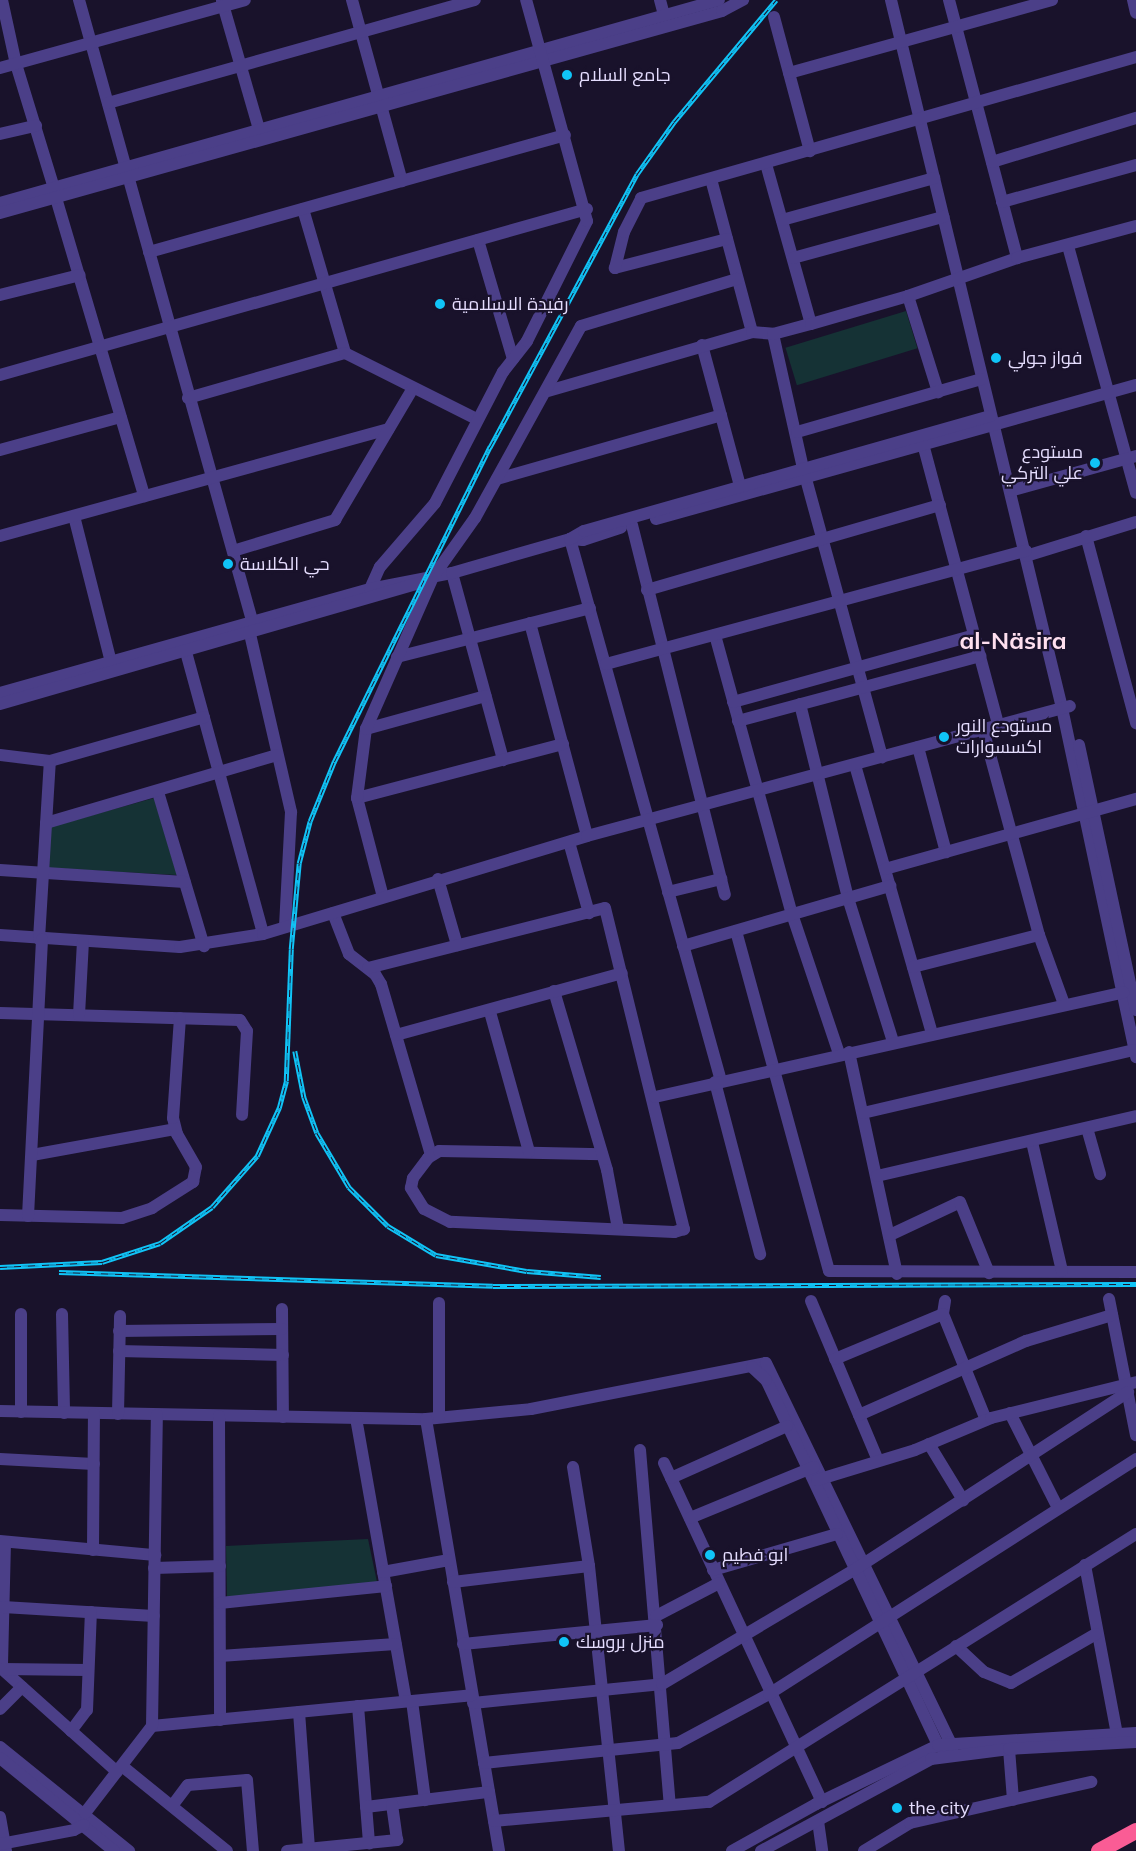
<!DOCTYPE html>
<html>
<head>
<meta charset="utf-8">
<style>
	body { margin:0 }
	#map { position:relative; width:1136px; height:1851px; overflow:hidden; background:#19122b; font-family:Mulish,Cairo,sans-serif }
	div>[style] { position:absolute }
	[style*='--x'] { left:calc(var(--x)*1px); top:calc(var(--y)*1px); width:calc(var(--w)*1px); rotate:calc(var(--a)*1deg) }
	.green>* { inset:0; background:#153235; transform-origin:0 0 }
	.minor>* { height:12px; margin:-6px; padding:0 6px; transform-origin:6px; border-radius:6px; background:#4b3f88 }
	.highway>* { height:16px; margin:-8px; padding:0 8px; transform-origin:8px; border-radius:8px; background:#fa5c95 }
	.rail>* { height:4.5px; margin-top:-2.25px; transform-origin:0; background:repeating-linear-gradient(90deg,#19122b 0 7px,#10c4f7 0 14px); box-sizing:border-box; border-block:2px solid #10c4f7 }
	.dots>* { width:16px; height:16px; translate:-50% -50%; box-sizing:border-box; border:3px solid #19122b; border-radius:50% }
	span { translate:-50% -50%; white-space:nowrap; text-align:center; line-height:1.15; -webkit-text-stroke:4.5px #19122b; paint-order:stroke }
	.poi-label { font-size:18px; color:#e5ddfe }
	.left { translate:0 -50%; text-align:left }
	.right { translate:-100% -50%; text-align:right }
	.district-label { font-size:24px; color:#fedfef; font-weight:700 }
</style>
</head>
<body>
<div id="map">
	<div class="green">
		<div style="left:906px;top:311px;width:39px;height:126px;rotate:73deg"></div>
		<div style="clip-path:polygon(154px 798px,177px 875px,49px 868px,50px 827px)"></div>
		<div style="clip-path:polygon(368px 1539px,377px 1582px,227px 1598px,226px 1546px)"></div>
	</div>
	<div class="minor">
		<div style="--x:2;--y:0;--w:66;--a:77.7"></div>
		<div style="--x:16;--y:64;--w:130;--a:73"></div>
		<div style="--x:79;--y:0;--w:648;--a:74.42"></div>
		<div style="--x:253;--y:624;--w:10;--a:107"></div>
		<div style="--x:250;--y:634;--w:183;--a:77"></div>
		<div style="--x:291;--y:812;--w:115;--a:93"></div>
		<div style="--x:352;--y:0;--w:188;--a:74.6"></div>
		<div style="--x:660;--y:0;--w:16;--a:75"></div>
		<div style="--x:891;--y:0;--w:728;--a:76.42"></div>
		<div style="--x:1062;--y:708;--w:357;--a:78"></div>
		<div style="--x:949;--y:0;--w:267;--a:75.2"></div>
		<div style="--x:1133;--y:0;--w:13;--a:77"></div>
		<div style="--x:222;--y:1;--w:133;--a:73.9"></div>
		<div style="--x:774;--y:17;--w:139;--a:75"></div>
		<div style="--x:0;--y:68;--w:254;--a:-15.5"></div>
		<div style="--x:789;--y:73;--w:273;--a:-15.5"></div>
		<div style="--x:108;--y:103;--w:381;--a:-15.7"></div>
		<div style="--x:0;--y:134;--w:37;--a:-13"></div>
		<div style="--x:992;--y:162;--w:151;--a:-17"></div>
		<div style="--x:766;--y:164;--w:166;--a:74.3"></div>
		<div style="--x:711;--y:179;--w:158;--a:75"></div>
		<div style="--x:56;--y:198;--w:311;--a:73.5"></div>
		<div style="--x:1002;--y:202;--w:139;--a:-15.4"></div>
		<div style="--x:0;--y:203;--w:747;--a:-15.77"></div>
		<div style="--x:303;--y:209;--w:150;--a:73.7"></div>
		<div style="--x:0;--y:213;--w:750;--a:-15.63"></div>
		<div style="--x:722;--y:11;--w:24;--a:-28"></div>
		<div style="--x:782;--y:220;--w:158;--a:-15.4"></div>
		<div style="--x:727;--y:239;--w:116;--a:165.5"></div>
		<div style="--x:615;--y:268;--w:37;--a:-76"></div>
		<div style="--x:624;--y:232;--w:38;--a:-63"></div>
		<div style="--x:641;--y:198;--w:515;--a:-15.9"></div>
		<div style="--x:478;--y:240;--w:124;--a:73.6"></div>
		<div style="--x:1068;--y:246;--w:256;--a:74.6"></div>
		<div style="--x:149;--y:252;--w:432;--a:-15.7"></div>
		<div style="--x:793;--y:258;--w:156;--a:-15.3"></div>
		<div style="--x:0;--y:295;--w:82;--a:-14"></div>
		<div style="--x:908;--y:296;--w:101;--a:72.6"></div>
		<div style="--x:773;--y:334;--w:137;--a:77.4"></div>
		<div style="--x:803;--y:468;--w:300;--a:74.7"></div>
		<div style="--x:702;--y:345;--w:153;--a:74.9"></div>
		<div style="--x:0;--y:375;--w:610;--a:-15.79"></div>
		<div style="--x:548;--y:391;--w:212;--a:-16.1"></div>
		<div style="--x:752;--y:332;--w:21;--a:5"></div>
		<div style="--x:773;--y:334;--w:39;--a:-15"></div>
		<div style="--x:811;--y:324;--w:101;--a:-16.1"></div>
		<div style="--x:908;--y:296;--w:115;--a:-19.2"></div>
		<div style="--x:1017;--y:258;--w:123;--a:-15.1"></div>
		<div style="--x:188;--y:398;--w:163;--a:-16"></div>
		<div style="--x:345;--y:353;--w:148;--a:26.6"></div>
		<div style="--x:797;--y:432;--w:192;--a:-16"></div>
		<div style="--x:923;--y:444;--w:290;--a:75"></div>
		<div style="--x:0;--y:450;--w:125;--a:-15.3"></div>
		<div style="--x:497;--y:479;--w:233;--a:-15.9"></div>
		<div style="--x:1010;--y:491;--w:131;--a:-15.5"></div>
		<div style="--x:74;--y:516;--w:151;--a:75.8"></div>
		<div style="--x:656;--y:519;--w:498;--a:-15.6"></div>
		<div style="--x:632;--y:525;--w:381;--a:75.9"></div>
		<div style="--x:0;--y:536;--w:403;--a:-15.4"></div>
		<div style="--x:1086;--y:536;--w:194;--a:75"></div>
		<div style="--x:570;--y:539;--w:13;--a:4"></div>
		<div style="--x:583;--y:540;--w:40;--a:-18"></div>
		<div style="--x:570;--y:539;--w:563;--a:74.43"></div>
		<div style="--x:233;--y:551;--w:107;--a:-16.9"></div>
		<div style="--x:335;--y:520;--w:153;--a:-59.4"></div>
		<div style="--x:1026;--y:556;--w:115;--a:-17.2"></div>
		<div style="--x:452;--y:573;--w:194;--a:74.7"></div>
		<div style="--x:370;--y:589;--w:24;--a:-66"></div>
		<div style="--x:380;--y:567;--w:84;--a:-49.3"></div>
		<div style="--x:435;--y:503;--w:148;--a:-62.6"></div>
		<div style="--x:503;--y:372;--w:39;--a:-52"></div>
		<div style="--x:527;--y:341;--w:134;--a:-63.4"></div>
		<div style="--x:587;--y:221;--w:229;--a:-105.4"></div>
		<div style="--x:647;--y:590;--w:305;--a:-16.2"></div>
		<div style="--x:530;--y:623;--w:220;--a:75"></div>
		<div style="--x:715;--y:635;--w:289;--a:74.6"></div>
		<div style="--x:792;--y:914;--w:148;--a:71.4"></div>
		<div style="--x:186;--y:652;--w:292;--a:74.7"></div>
		<div style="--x:397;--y:657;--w:199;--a:-14.2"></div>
		<div style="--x:606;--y:664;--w:435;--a:-15.1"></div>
		<div style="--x:0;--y:693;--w:384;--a:-15.7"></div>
		<div style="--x:370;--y:589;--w:84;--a:-11"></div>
		<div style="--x:452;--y:573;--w:123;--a:-16.1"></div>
		<div style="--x:570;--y:539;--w:16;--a:-30"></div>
		<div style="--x:584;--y:531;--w:423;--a:-15.8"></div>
		<div style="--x:733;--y:702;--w:251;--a:-15.5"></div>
		<div style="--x:0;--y:704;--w:444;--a:-16.1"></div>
		<div style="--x:800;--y:704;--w:200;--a:76.1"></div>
		<div style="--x:848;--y:898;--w:151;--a:72.6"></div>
		<div style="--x:738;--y:721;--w:251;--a:-15"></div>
		<div style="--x:366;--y:729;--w:124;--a:-15.4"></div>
		<div style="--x:983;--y:729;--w:213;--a:74.8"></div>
		<div style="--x:1039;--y:935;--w:73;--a:70.1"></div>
		<div style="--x:1079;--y:745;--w:271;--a:77.9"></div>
		<div style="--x:918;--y:747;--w:109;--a:75.1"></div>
		<div style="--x:0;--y:755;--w:50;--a:6.8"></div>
		<div style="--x:50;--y:761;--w:160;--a:-15.9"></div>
		<div style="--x:855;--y:765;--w:280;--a:74"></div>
		<div style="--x:158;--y:792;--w:161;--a:73.4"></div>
		<div style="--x:357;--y:798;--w:213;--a:-14.7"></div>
		<div style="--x:46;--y:823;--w:241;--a:-16.4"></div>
		<div style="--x:569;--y:842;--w:74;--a:74.3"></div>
		<div style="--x:885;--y:869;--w:261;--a:-15.6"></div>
		<div style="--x:0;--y:870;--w:185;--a:3.7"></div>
		<div style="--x:438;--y:879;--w:69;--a:73.9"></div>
		<div style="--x:668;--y:892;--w:55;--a:-13.8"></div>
		<div style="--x:383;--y:897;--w:102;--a:-104.7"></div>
		<div style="--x:357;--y:798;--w:70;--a:-82.6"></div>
		<div style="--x:366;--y:729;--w:166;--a:-66.2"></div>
		<div style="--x:433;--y:577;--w:72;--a:-54.6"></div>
		<div style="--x:475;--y:518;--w:219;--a:-61.1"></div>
		<div style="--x:581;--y:326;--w:163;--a:-16.8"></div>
		<div style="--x:333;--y:913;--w:44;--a:68.7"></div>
		<div style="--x:349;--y:954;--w:33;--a:38"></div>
		<div style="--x:375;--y:974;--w:12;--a:59"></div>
		<div style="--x:381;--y:984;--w:178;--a:73.7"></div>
		<div style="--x:736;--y:931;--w:352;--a:74.7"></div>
		<div style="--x:829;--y:1271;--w:307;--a:0.2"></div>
		<div style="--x:0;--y:935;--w:180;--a:3.8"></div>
		<div style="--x:180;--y:947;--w:84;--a:-8.9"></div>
		<div style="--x:263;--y:934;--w:338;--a:-16.8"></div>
		<div style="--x:587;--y:836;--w:500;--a:-15.06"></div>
		<div style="--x:39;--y:939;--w:178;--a:-86.5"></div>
		<div style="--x:683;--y:946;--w:216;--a:-16.2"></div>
		<div style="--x:913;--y:967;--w:130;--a:-14.3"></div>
		<div style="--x:368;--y:968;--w:244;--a:-14.2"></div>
		<div style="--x:605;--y:908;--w:331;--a:76.2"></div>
		<div style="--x:684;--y:1229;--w:10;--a:163"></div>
		<div style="--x:674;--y:1232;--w:224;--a:-177.4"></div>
		<div style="--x:450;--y:1222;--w:29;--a:-153"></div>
		<div style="--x:424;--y:1209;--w:25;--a:-122"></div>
		<div style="--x:411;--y:1188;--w:10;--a:-79"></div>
		<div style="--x:413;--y:1178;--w:25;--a:-53"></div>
		<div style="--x:428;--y:1158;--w:13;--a:-32"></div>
		<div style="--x:439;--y:1151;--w:163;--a:1.1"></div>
		<div style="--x:554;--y:991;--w:187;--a:73.5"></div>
		<div style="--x:607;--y:1170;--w:60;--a:79.4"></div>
		<div style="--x:490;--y:1012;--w:145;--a:74.4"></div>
		<div style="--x:0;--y:1013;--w:240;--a:1.7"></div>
		<div style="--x:240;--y:1020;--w:13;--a:58"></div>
		<div style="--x:247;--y:1031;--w:84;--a:93.4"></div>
		<div style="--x:79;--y:1015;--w:73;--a:-86.9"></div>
		<div style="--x:396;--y:1035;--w:234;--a:-15.3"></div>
		<div style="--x:849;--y:1052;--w:227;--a:77.8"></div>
		<div style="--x:715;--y:1082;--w:178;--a:75.3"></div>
		<div style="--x:655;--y:1097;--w:480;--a:-12.6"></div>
		<div style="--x:863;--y:1113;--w:278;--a:-13.1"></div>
		<div style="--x:1087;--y:1128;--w:48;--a:74.2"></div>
		<div style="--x:1032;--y:1142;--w:132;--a:76.9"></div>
		<div style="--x:32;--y:1155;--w:145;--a:-10.3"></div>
		<div style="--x:877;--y:1176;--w:266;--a:-13"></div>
		<div style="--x:0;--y:1215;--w:122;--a:1.4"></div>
		<div style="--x:122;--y:1218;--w:32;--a:-18"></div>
		<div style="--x:152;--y:1208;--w:49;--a:-32.4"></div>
		<div style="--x:193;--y:1182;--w:15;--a:-79"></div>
		<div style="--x:196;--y:1167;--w:38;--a:-120"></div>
		<div style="--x:177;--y:1134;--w:16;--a:-104"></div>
		<div style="--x:173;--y:1118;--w:100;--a:-86"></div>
		<div style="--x:28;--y:1216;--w:277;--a:-87.1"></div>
		<div style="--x:890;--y:1235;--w:77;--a:-25.2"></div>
		<div style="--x:960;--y:1202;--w:77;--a:67.8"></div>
		<div style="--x:1109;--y:1299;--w:139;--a:78.8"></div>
		<div style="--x:811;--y:1301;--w:173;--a:67.2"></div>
		<div style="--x:945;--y:1301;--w:13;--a:99"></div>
		<div style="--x:943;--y:1314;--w:114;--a:67.9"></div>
		<div style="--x:282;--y:1309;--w:108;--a:89.5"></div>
		<div style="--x:62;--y:1314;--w:99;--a:88.8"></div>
		<div style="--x:119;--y:1331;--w:163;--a:-0.7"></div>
		<div style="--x:119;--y:1351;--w:164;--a:1.4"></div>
		<div style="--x:835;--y:1359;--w:117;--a:-22.6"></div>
		<div style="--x:0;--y:1411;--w:426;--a:1.1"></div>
		<div style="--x:426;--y:1419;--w:105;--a:-5.4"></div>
		<div style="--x:531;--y:1409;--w:239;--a:-11.1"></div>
		<div style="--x:766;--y:1363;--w:421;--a:64.1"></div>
		<div style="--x:950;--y:1742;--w:12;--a:76"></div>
		<div style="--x:953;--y:1754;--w:17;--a:-149"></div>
		<div style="--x:938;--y:1745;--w:403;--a:-115.2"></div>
		<div style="--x:766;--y:1380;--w:19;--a:-137"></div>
		<div style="--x:21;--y:1412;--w:98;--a:-90"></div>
		<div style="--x:1010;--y:1413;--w:106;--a:63.2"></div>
		<div style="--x:118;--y:1414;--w:98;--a:-88.8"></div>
		<div style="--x:859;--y:1415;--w:183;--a:-23.9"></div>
		<div style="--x:1026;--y:1341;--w:90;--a:-16.8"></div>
		<div style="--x:219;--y:1416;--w:304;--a:89.8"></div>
		<div style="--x:439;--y:1417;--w:114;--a:-90"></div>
		<div style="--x:356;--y:1418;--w:287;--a:80"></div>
		<div style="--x:426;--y:1419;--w:438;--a:80.4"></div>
		<div style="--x:929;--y:1444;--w:66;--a:58.7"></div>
		<div style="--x:640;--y:1450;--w:356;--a:85.2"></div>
		<div style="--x:0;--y:1459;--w:94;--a:3"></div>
		<div style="--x:664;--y:1463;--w:374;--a:65"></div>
		<div style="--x:573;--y:1467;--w:100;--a:80.8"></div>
		<div style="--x:589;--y:1566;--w:287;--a:84"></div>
		<div style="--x:671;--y:1478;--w:127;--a:-24.1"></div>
		<div style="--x:817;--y:1480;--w:102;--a:-17"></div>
		<div style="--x:915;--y:1450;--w:82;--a:-22.8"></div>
		<div style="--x:991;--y:1418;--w:149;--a:-13.9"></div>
		<div style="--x:690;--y:1518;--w:134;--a:-22.4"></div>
		<div style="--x:0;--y:1541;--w:156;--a:5.2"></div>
		<div style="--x:5;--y:1542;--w:127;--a:91.4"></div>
		<div style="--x:2;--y:1669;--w:154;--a:41.8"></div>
		<div style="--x:93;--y:1550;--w:136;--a:-89.6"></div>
		<div style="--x:1085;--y:1565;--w:172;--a:79.3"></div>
		<div style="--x:154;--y:1568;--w:66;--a:-1.7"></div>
		<div style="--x:713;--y:1570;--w:129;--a:-16.2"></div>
		<div style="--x:383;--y:1572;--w:67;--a:-10.3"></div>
		<div style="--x:453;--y:1582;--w:137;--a:-6.7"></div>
		<div style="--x:220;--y:1603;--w:167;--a:-5.8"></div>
		<div style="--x:3;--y:1607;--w:151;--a:3.4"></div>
		<div style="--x:656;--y:1616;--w:71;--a:-27.6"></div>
		<div style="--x:463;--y:1644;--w:195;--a:-5.6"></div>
		<div style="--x:956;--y:1646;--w:38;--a:43"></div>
		<div style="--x:984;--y:1672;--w:29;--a:22"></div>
		<div style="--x:1011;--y:1683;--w:98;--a:-30"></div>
		<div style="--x:220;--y:1656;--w:176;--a:-3.9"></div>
		<div style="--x:2;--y:1669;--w:86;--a:0.7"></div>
		<div style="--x:412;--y:1701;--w:100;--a:82.5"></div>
		<div style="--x:473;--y:1703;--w:190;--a:-5.7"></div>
		<div style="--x:662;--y:1684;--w:223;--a:-30.7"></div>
		<div style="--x:854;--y:1570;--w:327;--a:-33"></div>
		<div style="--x:358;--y:1706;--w:138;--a:85.4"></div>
		<div style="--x:0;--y:1709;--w:31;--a:-45"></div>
		<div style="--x:299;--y:1712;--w:137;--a:85.8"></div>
		<div style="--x:152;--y:1726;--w:321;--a:-5.5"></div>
		<div style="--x:71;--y:1731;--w:26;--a:-53"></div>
		<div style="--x:87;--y:1710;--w:98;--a:-87.7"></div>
		<div style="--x:0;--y:1747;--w:166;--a:38.9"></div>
		<div style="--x:1009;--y:1749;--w:51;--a:85.5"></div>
		<div style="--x:0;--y:1758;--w:147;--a:39.2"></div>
		<div style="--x:484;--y:1763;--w:195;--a:-5.9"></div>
		<div style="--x:678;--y:1743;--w:103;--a:-28.3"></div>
		<div style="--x:769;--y:1694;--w:436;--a:-32.6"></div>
		<div style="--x:122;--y:1766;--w:135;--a:39"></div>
		<div style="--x:172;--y:1806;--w:26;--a:-53"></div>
		<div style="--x:188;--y:1785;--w:59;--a:-4.8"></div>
		<div style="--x:247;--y:1780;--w:71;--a:85.2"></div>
		<div style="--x:366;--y:1807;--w:124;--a:-7"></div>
		<div style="--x:85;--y:1813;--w:110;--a:-52.4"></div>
		<div style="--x:152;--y:1726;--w:311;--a:-89.1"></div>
		<div style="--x:0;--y:1817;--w:35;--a:80"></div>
		<div style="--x:494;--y:1821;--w:216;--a:-5.1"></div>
		<div style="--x:709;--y:1802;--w:504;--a:-32.11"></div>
		<div style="--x:818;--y:1821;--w:30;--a:82"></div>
		<div style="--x:0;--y:1844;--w:75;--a:-10.7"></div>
		<div style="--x:74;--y:1830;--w:11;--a:-27"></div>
		<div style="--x:287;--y:1851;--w:111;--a:-5.7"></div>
		<div style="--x:397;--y:1840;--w:36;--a:-98"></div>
		<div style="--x:732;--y:1851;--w:96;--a:-29.2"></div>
		<div style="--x:816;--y:1804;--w:136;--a:-25.8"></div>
		<div style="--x:938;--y:1745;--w:198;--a:-3.5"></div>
		<div style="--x:761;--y:1851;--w:193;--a:-28.4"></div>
		<div style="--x:931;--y:1759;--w:79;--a:-7.3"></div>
		<div style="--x:1009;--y:1749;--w:127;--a:-3.2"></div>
		<div style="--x:864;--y:1851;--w:54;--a:-31.3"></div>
		<div style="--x:910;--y:1823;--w:186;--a:-12.8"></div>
	</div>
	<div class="highway">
		<div style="--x:1099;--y:1851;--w:42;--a:-28.4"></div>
	</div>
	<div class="rail">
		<div style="--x:295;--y:1051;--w:47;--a:78.9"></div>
		<div style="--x:304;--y:1097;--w:38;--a:70"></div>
		<div style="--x:317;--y:1133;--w:63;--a:59.3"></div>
		<div style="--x:349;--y:1187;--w:55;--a:45"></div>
		<div style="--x:388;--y:1226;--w:56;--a:31.1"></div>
		<div style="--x:436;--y:1255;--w:92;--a:10"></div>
		<div style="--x:527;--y:1271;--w:74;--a:4.6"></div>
		<div style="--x:0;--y:1267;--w:102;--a:-2.8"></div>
		<div style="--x:102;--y:1262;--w:61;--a:-18.1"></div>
		<div style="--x:160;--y:1243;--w:63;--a:-34.7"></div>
		<div style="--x:212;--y:1207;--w:68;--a:-48.6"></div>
		<div style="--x:257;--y:1156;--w:53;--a:-65.4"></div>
		<div style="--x:279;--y:1108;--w:28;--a:-75"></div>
		<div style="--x:286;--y:1081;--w:132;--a:-87.8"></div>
		<div style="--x:291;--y:949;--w:86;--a:-84.7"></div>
		<div style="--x:299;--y:863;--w:43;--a:-75.3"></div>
		<div style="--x:310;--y:821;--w:64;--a:-67.9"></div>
		<div style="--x:334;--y:762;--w:352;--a:-63.7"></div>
		<div style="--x:490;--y:447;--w:310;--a:-61.7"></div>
		<div style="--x:637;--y:174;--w:64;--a:-54.6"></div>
		<div style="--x:674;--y:122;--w:159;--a:-50.1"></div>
		<div style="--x:59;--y:1272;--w:434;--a:1.8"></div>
		<div style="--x:493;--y:1286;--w:643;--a:-0.18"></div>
	</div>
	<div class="dots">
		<div style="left:567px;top:75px;background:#10c4f7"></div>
		<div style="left:440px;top:304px;background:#10c4f7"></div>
		<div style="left:996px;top:358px;background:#10c4f7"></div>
		<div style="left:1095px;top:463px;background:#10c4f7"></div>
		<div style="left:228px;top:564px;background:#10c4f7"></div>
		<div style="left:944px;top:737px;background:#10c4f7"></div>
		<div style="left:710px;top:1555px;background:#10c4f7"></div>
		<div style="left:564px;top:1642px;background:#10c4f7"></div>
		<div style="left:897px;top:1808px;background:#10c4f7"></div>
	</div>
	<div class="poi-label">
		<span class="left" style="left:579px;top:75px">جامع السلام</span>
		<span class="left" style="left:452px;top:304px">رفيدة الاسلامية</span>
		<span class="left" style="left:1008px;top:358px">فواز جولي</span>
		<span class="right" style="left:1083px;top:463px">مستودع<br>علي التركي</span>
		<span class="left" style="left:240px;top:564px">حي الكلاسة</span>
		<span class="left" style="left:956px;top:737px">مستودع النور<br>اكسسوارات</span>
		<span class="left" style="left:722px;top:1555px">ابو فطيم</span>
		<span class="left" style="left:576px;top:1642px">منزل بروسك</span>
		<span class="left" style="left:909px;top:1808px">the city</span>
	</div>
	<div class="district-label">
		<span style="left:1013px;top:641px">al-Näsira</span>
	</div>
</div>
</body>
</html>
